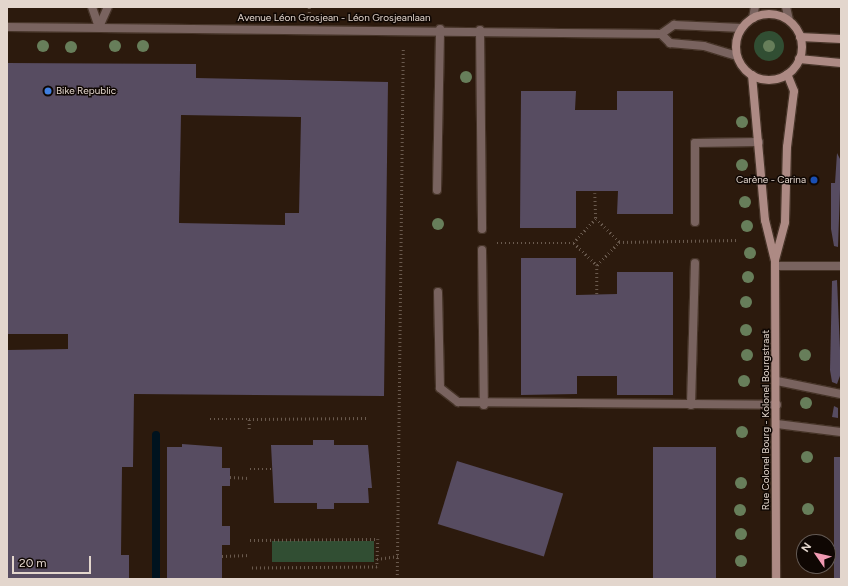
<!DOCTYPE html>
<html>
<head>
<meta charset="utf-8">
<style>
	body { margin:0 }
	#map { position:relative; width:848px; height:586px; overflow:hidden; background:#2c1a0d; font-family:Figtree,sans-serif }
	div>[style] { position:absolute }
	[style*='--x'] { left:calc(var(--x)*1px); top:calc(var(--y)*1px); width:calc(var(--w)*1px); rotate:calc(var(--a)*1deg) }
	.green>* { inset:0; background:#314e33; transform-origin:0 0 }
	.round { border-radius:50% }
	.stream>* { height:8px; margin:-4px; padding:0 4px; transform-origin:4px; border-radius:4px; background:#00131f }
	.building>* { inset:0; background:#574c61; transform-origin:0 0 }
	.path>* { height:2.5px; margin-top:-1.25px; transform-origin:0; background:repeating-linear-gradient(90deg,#6a5a4e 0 1px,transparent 0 4px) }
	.roads { filter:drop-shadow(1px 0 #463428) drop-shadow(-1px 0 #463428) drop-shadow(0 1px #463428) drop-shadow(0 -1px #463428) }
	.lane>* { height:8px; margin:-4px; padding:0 4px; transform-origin:4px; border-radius:4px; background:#79635f }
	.street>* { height:8px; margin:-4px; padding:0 4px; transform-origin:4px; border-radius:4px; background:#79635f }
	.secondary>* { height:8px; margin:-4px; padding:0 4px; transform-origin:4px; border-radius:4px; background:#ad8a84 }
	.secondary>.ring { margin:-4px; padding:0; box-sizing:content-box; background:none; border:8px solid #ad8a84; border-radius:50% }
	.trees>* { width:12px; height:12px; margin:-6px; border-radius:50%; background:#677e5a }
	.dots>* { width:11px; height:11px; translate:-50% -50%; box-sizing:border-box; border:2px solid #0f0703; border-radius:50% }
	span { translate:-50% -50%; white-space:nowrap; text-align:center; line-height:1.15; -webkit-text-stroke:3px #0f0703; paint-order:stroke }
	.street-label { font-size:10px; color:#e3d6cd }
	.poi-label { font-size:10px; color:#e3d6cd }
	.left { translate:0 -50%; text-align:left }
	.right { translate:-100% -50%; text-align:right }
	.frame { position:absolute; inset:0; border:8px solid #e3d6cd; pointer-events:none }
	.north { position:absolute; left:796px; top:534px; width:40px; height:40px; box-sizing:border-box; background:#0f0703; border:1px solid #645a54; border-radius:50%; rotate:304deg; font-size:11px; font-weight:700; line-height:16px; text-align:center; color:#e3d6cd }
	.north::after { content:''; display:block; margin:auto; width:14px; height:18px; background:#f19ab2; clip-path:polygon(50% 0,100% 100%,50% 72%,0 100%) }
	.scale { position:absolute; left:12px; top:556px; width:79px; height:18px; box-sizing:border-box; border:2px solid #e3d6cd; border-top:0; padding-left:5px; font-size:12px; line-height:14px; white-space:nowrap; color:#e3d6cd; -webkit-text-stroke:3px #0f0703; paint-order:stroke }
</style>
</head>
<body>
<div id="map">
	<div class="green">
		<div class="round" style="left:754px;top:31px;width:30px;height:30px"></div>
		<div style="left:374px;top:541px;width:21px;height:102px;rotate:90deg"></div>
	</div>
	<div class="stream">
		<div style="--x:156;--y:579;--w:144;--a:-90"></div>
	</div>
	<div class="building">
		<div style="clip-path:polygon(evenodd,7px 63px,196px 64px,196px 78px,388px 82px,384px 396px,134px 394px,133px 467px,122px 467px,121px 555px,129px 555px,129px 579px,7px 579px,7px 350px,68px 349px,68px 334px,7px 334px,7px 63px,181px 115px,301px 117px,299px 213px,285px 213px,285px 225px,179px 223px,181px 115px)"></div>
		<div style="clip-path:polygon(521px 91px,576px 91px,575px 110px,617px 110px,617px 91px,673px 91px,673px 214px,617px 214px,618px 191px,576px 191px,576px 228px,520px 228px)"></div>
		<div style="clip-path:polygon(837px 153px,841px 161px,838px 247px,834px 246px,831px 229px,831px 183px,835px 183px)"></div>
		<div style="clip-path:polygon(521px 258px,576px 258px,576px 295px,617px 294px,617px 272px,673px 272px,673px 395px,617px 395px,617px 376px,577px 376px,577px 394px,521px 395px)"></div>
		<div style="clip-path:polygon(837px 280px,841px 373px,837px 384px,832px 382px,830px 370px,832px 281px)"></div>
		<div style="clip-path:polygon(834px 406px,838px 408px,838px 418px,832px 417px)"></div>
		<div style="clip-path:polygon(313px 440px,334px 440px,334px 445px,368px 445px,372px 488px,368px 488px,369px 503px,334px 503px,334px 509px,317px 509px,317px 503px,274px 503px,271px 445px,313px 445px)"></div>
		<div style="clip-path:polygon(182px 444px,222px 447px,222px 468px,230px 468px,230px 486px,222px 486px,222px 526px,230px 526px,230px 545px,222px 545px,222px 579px,167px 579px,167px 447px,182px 447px)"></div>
		<div style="left:653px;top:447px;width:63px;height:132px"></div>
		<div style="left:834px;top:457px;width:7px;height:122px"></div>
		<div style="left:457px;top:461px;width:111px;height:66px;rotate:17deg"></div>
	</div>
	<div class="path">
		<div style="--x:309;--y:13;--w:6;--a:-90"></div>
		<div style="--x:595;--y:193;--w:26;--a:88"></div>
		<div style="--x:619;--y:242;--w:120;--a:-1"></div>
		<div style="--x:497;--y:243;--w:77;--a:0"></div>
		<div style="--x:574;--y:243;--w:32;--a:44"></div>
		<div style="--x:597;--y:265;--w:32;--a:-46"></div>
		<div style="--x:619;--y:242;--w:33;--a:-135"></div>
		<div style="--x:596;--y:219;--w:33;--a:133"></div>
		<div style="--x:597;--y:265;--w:30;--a:90"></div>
		<div style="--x:210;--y:419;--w:39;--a:0"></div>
		<div style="--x:249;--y:429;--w:10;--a:-90"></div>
		<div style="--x:249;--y:419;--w:117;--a:-0.5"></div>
		<div style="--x:250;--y:469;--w:24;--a:0"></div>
		<div style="--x:230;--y:477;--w:19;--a:3"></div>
		<div style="--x:250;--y:540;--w:128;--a:-0.4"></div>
		<div style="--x:378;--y:539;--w:28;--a:92"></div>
		<div style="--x:377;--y:567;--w:127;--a:179.5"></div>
		<div style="--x:222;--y:556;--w:28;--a:-2"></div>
		<div style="--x:377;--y:559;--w:21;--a:-8"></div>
		<div style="--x:397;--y:579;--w:531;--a:-89.35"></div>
	</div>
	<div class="roads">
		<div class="lane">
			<div style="--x:480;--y:30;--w:199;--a:89.4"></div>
			<div style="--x:437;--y:190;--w:161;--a:-88.9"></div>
			<div style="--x:695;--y:222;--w:79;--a:-90"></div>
			<div style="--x:695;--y:143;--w:64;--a:-0.9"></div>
			<div style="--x:482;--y:250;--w:155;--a:89.3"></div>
			<div style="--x:775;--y:266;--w:66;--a:0"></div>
			<div style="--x:438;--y:292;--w:96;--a:88.8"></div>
			<div style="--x:440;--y:388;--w:23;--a:38"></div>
			<div style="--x:458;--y:402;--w:319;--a:0.5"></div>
			<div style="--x:777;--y:381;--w:65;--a:11.5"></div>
			<div style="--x:691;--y:405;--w:142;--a:-88.4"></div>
			<div style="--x:777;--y:424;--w:64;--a:7.1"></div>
		</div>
		<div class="street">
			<div style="--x:92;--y:7;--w:21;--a:71"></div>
			<div style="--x:786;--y:7;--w:13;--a:77"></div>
			<div style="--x:753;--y:18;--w:11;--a:-80"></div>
			<div style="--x:7;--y:27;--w:654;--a:0.61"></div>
			<div style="--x:661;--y:34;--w:16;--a:-35"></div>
			<div style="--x:674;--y:25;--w:68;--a:2.5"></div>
			<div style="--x:99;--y:27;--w:22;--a:-66"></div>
			<div style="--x:661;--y:34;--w:13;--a:45"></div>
			<div style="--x:670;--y:43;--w:34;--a:5"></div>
			<div style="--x:704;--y:46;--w:34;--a:17"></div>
		</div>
		<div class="secondary">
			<div class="ring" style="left:736px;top:14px;width:58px;height:58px"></div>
			<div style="--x:800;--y:37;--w:41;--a:2.8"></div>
			<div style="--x:799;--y:59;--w:42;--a:5.4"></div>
			<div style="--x:752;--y:75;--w:146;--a:84.9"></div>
			<div style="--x:765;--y:220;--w:42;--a:76.3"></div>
			<div style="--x:775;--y:261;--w:318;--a:89.8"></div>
			<div style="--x:775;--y:260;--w:39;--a:-75"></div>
			<div style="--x:785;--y:222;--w:75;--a:-88.5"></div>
			<div style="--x:787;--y:147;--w:56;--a:-82.9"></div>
			<div style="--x:794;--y:91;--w:18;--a:-112"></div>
		</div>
	</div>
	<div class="trees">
		<div style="left:43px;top:46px"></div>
		<div style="left:115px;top:46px"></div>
		<div style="left:143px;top:46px"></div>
		<div style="left:769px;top:46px"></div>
		<div style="left:71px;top:47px"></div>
		<div style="left:466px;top:77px"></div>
		<div style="left:742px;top:122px"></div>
		<div style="left:742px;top:165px"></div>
		<div style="left:745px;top:202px"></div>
		<div style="left:438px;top:224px"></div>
		<div style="left:747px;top:226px"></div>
		<div style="left:750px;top:253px"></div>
		<div style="left:748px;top:277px"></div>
		<div style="left:746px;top:302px"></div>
		<div style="left:746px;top:330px"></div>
		<div style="left:747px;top:355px"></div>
		<div style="left:805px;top:355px"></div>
		<div style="left:744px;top:381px"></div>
		<div style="left:806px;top:403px"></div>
		<div style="left:742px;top:432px"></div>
		<div style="left:807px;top:457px"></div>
		<div style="left:741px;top:483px"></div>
		<div style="left:808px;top:509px"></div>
		<div style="left:740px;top:510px"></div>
		<div style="left:741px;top:534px"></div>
		<div style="left:741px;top:561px"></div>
	</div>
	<div class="dots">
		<div style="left:48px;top:91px;background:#3f7fe0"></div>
		<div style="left:814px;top:180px;background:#1a4fb4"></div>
	</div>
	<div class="street-label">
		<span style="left:334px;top:18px">Avenue Léon Grosjean - Léon Grosjeanlaan</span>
		<span style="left:766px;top:420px;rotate:-90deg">Rue Colonel Bourg - Kolonel Bourgstraat</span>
	</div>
	<div class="poi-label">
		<span class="left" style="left:56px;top:91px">Bike Republic</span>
		<span class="right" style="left:806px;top:180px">Carène - Carina</span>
	</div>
	<div class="frame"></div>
	<div class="north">N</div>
	<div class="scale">20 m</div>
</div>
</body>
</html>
